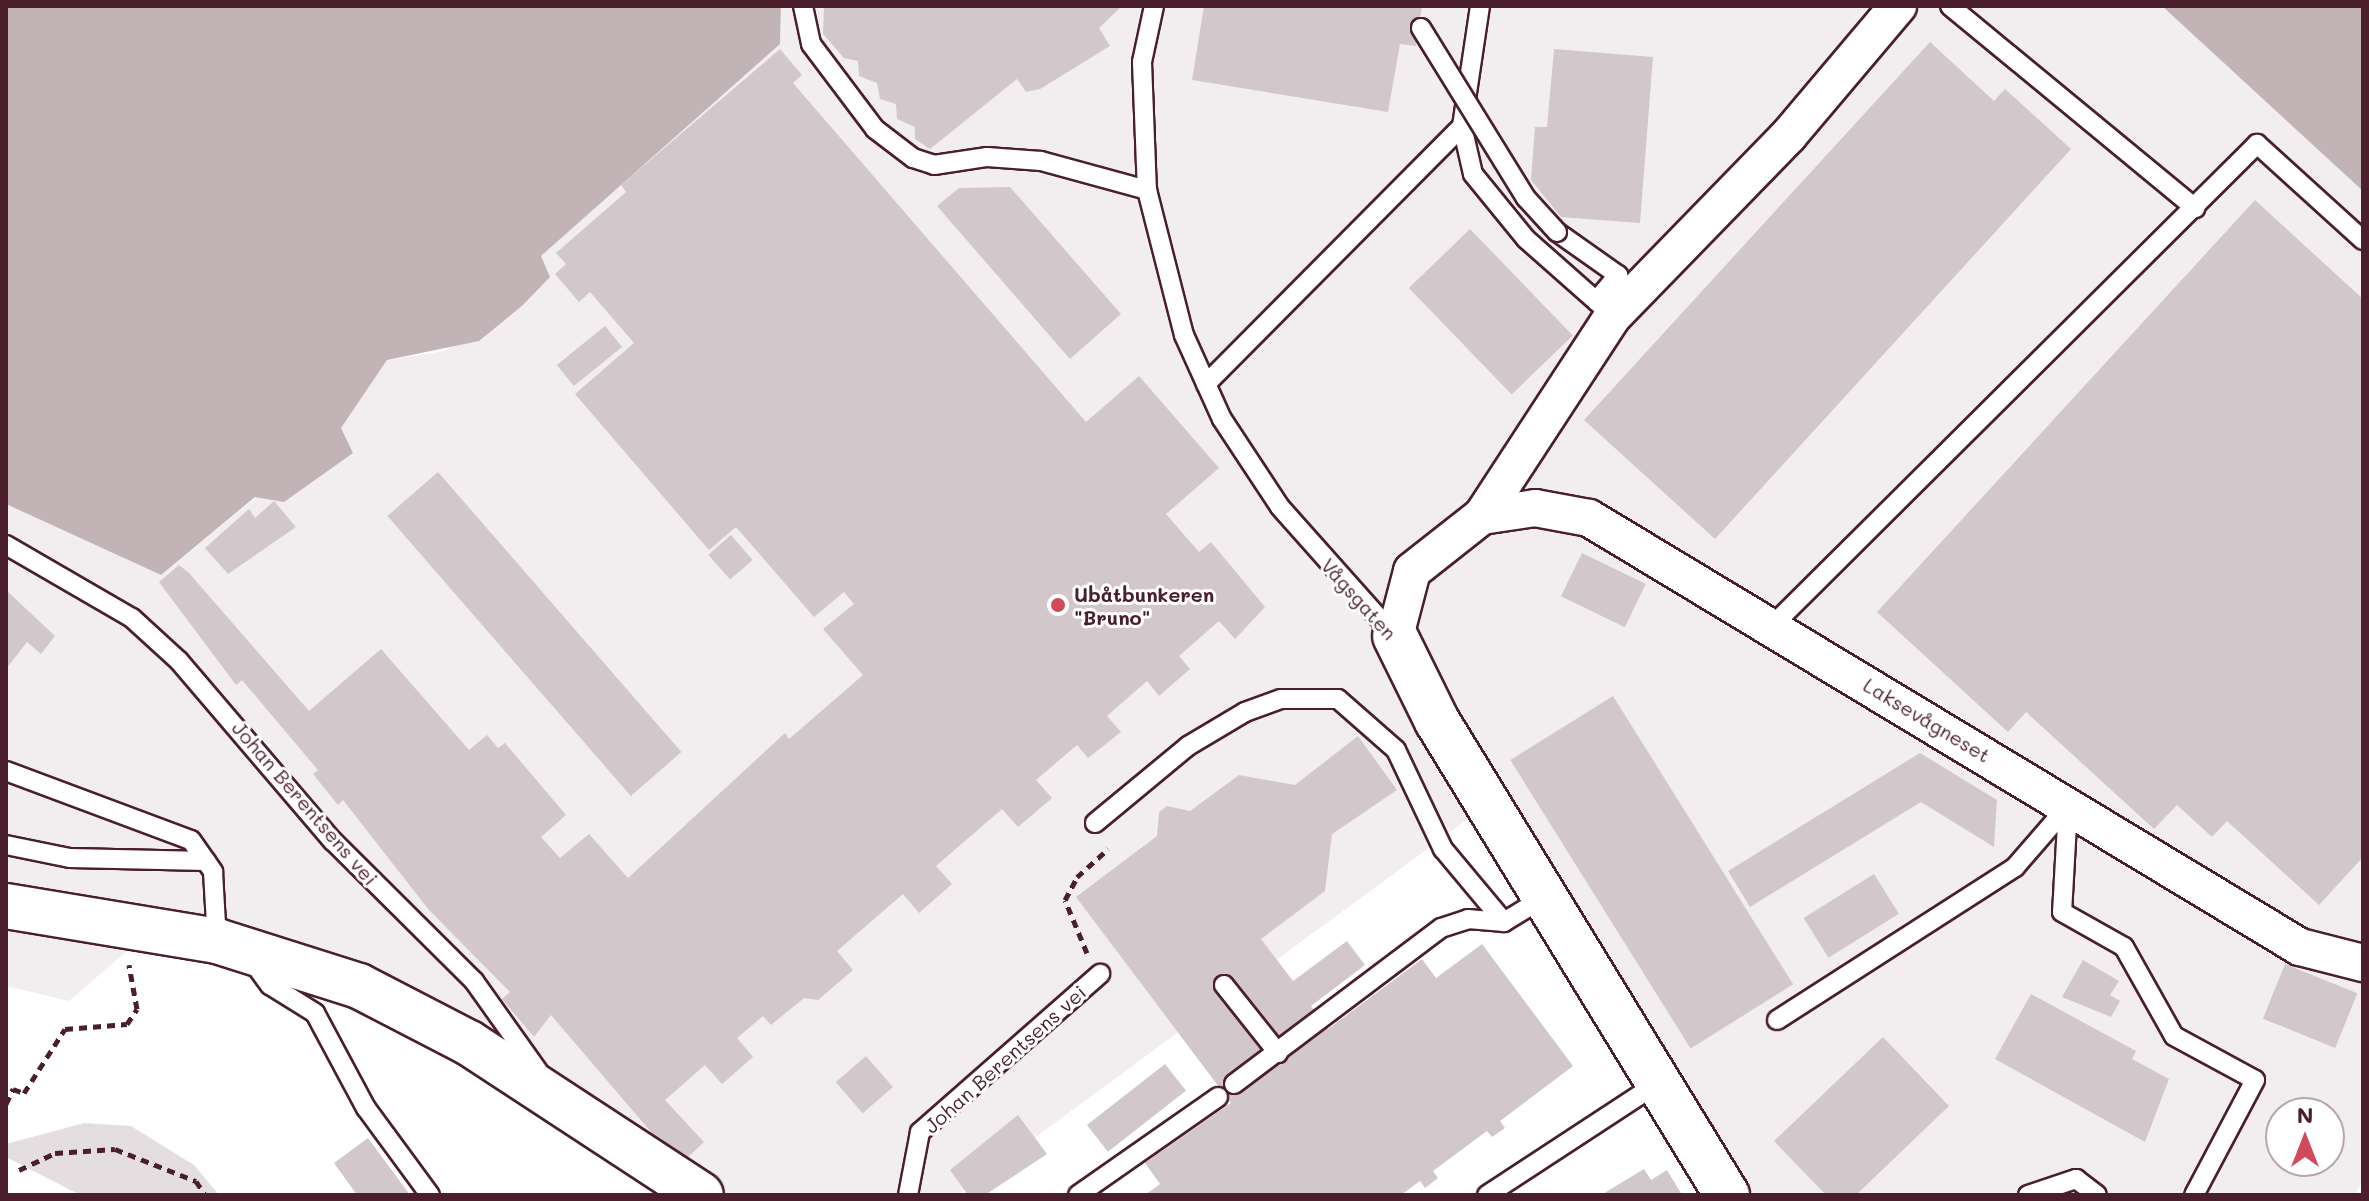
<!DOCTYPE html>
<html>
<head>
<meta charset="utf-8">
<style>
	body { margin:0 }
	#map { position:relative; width:2369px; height:1201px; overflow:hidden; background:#fff; font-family:Mali,sans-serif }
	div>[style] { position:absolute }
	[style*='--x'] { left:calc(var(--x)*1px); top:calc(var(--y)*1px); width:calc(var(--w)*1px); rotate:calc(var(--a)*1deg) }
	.built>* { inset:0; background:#f2eeef }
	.green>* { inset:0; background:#e5dee0 }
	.water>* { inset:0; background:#c1b3b6 }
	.building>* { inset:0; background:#d2c7cb; transform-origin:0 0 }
	.path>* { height:5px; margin-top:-2.5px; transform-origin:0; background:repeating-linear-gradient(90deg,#4a1f2b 0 8px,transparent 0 14px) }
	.roads { filter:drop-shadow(2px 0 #4a1f2b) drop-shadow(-2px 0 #4a1f2b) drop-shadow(0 2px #4a1f2b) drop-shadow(0 -2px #4a1f2b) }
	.lane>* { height:18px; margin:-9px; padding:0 9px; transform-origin:9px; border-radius:9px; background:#fff }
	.street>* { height:36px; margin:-18px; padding:0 18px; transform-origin:18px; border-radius:18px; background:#fff }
	.secondary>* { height:44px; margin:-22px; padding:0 22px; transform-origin:22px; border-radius:22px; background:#fff }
	.bridges { filter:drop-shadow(2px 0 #4a1f2b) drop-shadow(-2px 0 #4a1f2b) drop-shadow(0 2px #4a1f2b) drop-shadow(0 -2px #4a1f2b) }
	.lane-bridge>* { height:18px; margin:-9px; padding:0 9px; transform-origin:9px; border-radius:9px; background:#fff }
	.dots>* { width:22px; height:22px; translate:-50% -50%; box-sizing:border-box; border:4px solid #fff; border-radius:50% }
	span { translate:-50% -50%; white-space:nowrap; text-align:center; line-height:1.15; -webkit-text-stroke:6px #fff; paint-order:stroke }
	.poi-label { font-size:20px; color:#4a1f2b; font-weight:700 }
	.left { translate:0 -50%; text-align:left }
	.street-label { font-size:20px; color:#4a1f2b }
	.frame { position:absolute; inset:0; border:8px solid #4a1f2b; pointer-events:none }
	.north { position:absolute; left:2265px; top:1097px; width:80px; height:80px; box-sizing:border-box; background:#fff; border:2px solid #b7a5aa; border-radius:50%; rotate:0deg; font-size:22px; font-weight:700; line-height:32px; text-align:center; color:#4a1f2b }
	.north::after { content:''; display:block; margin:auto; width:28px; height:36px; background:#d1495b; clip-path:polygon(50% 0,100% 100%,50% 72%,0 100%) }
</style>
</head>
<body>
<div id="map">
	<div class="built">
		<div style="clip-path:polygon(evenodd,781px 6px,2162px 6px,2363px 191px,2363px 1182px,2354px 1195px,1722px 1195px,1483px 808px,957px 1195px,697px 1195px,518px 1082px,237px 963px,135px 944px,69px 1001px,6px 986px,6px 504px,161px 575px,341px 428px,387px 360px,444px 351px,523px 305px,550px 277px,541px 256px,780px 44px,781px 6px,2281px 1113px,2329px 1113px,2329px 1161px,2281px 1161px,2281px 1113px)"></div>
	</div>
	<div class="green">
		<div style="clip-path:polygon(84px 1123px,131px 1126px,194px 1165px,219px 1195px,80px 1195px,6px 1157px,6px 1144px)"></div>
	</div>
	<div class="water">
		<div style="clip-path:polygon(6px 6px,781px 6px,780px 44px,541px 256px,550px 277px,523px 305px,479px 341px,387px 360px,341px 428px,353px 453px,284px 502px,255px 497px,161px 575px,6px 504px)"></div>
		<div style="clip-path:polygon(2162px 6px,2363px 6px,2363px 191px)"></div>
	</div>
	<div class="building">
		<div style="clip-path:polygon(824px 6px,1122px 6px,1099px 28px,1110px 46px,1040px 89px,1026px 92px,1017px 79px,930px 149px,915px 139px,915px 127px,897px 119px,896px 104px,880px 99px,877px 83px,859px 76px,858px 61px,844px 58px,823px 34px)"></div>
		<div style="clip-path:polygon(1204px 6px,1422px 6px,1416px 46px,1400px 44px,1388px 112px,1192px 80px)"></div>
		<div style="clip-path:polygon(1930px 42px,1994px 101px,2005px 89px,2071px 149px,1715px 539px,1584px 420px)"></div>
		<div style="clip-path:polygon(780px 49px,802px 75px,793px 83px,1086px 422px,1139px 376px,1219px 468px,1166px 514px,1199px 552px,1211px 542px,1265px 607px,1235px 639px,1219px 621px,1179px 656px,1190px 669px,1159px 696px,1147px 681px,1107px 716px,1121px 732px,1088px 758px,1077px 745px,1036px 780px,1052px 798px,1018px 827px,1002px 809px,936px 866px,952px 884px,919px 913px,903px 894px,837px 951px,853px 970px,818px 1000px,804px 998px,771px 1025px,763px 1016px,737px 1038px,753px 1057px,722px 1084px,705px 1065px,665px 1100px,704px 1142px,685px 1160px,657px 1139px,551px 1015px,534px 1037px,502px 999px,510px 992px,429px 910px,343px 800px,338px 805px,313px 774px,318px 770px,242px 680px,236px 685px,159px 582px,179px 565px,189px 573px,309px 711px,381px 649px,469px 750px,487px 735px,498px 748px,505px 743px,566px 815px,541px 837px,560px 858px,589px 834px,628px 878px,785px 733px,789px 739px,863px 675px,823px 629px,854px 604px,844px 592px,814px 617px,736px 527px,709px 550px,575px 394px,634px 343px,590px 292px,579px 302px,555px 274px,566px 264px,556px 253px,626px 192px,621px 185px)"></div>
		<div style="clip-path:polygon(1554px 49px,1653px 57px,1640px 223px,1561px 217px,1531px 180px,1535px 127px,1547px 127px)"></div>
		<div style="clip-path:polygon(1010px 187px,1121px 314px,1070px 359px,937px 206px,959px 188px)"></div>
		<div style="clip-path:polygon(2255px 200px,2363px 299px,2363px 857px,2319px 905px,2227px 821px,2212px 837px,2177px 805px,2154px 829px,2026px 712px,2008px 732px,1877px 612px)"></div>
		<div style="left:1470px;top:229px;width:148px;height:85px;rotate:46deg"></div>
		<div style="left:605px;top:326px;width:27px;height:62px;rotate:51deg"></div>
		<div style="left:438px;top:472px;width:371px;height:67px;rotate:49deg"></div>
		<div style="clip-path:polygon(274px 501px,296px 527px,228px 574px,205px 548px,249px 509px,255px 518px)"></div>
		<div style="left:731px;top:535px;width:33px;height:30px;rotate:49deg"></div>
		<div style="left:1582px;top:553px;width:71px;height:48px;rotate:26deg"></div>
		<div style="clip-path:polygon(6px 590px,55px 636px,41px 654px,27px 642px,6px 669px)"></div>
		<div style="left:1613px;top:696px;width:340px;height:121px;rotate:58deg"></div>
		<div style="clip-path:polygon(1358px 736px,1397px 790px,1332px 834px,1325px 891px,1261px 939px,1293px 981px,1347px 941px,1365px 965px,1311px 1006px,1328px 1029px,1422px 959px,1436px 978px,1482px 944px,1573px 1066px,1500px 1121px,1505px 1128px,1492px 1137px,1487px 1131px,1433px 1171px,1438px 1178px,1425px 1188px,1420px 1181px,1401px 1195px,1145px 1195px,1160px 1184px,1145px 1163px,1231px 1103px,1076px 897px,1157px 836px,1159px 812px,1167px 806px,1190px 811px,1239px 775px,1295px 785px)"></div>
		<div style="clip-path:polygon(1920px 753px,1997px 800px,1994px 847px,1921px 802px,1750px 907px,1728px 871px)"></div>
		<div style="left:1874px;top:874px;width:47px;height:83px;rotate:58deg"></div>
		<div style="clip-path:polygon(2083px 960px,2119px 981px,2110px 995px,2120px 1001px,2111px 1017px,2062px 997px)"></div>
		<div style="left:2285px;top:964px;width:78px;height:59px;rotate:22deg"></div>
		<div style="clip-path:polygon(2031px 994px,2136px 1051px,2132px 1059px,2169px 1079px,2145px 1142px,1995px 1059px)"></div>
		<div style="clip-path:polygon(1883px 1037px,1949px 1106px,1856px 1195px,1826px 1195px,1774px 1141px)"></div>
		<div style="left:866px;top:1056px;width:41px;height:40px;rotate:49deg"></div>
		<div style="left:1165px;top:1064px;width:34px;height:99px;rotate:52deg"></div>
		<div style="clip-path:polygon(1018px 1115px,1047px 1154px,985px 1195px,968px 1195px,950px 1170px)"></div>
		<div style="clip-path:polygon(368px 1138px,410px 1195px,357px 1195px,334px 1163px)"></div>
		<div style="clip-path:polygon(1644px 1169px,1651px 1180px,1667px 1170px,1682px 1195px,1601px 1195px)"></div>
	</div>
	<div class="path">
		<div style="--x:1087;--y:953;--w:57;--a:-112.5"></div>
		<div style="--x:1065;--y:900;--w:26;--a:-62"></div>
		<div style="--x:1077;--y:877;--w:42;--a:-42.1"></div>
		<div style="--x:6;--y:1104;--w:17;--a:-65"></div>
		<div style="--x:13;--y:1089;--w:12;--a:20"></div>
		<div style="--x:24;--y:1093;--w:76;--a:-57.4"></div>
		<div style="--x:65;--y:1029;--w:62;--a:-4.6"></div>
		<div style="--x:127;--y:1024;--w:18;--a:-56"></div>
		<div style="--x:137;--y:1009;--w:45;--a:-100.3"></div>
		<div style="--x:19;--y:1170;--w:40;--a:-25"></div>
		<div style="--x:55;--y:1153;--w:60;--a:-3.8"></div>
		<div style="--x:115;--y:1149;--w:87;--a:21.6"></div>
		<div style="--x:196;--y:1181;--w:17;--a:57"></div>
	</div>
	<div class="roads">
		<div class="lane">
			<div style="--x:803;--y:6;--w:39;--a:78"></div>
			<div style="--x:811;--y:44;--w:106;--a:53"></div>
			<div style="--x:875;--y:129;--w:48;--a:37.3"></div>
			<div style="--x:913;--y:158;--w:22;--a:18"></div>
			<div style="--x:934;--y:165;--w:54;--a:-8.6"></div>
			<div style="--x:987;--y:157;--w:54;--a:4.2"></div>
			<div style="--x:1041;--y:161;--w:110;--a:15.3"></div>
			<div style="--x:1154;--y:6;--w:57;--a:102.1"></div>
			<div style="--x:1142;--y:62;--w:128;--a:87.8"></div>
			<div style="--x:1147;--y:190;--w:150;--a:75.7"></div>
			<div style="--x:1184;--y:335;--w:92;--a:65.7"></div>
			<div style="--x:1222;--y:419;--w:105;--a:56.6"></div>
			<div style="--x:1280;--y:507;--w:173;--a:48.3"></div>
			<div style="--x:1480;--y:6;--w:121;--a:98.5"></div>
			<div style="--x:1462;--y:126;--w:49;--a:77.1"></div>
			<div style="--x:1473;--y:174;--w:84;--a:50.8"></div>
			<div style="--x:1526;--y:239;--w:116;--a:41.5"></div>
			<div style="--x:1950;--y:6;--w:318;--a:39.5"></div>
			<div style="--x:1557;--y:232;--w:75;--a:35.2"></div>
			<div style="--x:1618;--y:275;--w:34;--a:130"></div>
			<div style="--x:1206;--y:384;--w:363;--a:-45.2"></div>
			<div style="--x:6;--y:545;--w:146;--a:30.1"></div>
			<div style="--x:132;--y:618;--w:64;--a:42.5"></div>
			<div style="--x:179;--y:661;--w:237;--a:49.5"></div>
			<div style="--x:333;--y:841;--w:199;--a:44.8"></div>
			<div style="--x:474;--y:981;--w:110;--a:54.6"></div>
			<div style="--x:1772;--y:626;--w:684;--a:-44.82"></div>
			<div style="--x:2257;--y:144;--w:143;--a:42.2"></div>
			<div style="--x:6;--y:771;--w:197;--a:20.5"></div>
			<div style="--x:191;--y:840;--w:39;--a:55"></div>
			<div style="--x:213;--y:872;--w:69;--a:86.7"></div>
			<div style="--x:2068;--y:806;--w:106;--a:93.2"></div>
			<div style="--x:2062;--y:912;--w:71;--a:29.4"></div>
			<div style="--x:2124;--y:947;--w:102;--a:60.7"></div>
			<div style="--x:2174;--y:1036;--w:92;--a:28.5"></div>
			<div style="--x:2255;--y:1080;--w:130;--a:117.9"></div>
			<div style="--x:1095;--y:823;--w:121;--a:-39.6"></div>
			<div style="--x:1188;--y:746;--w:66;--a:-30.8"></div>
			<div style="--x:1245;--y:712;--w:38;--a:-20"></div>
			<div style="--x:1281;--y:699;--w:57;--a:0"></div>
			<div style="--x:1338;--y:699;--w:77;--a:41.3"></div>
			<div style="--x:1396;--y:750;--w:110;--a:64.6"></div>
			<div style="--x:1443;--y:849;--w:95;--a:50.1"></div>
			<div style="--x:6;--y:845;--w:65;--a:11.5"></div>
			<div style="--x:70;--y:858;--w:136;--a:1.3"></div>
			<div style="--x:253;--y:962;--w:29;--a:54"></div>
			<div style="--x:270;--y:985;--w:53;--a:31.9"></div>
			<div style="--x:315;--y:1013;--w:108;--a:61.8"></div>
			<div style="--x:366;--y:1108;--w:108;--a:53.7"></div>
			<div style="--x:1224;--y:985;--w:87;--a:51.5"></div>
			<div style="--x:1777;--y:1020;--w:283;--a:-32.7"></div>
			<div style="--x:2015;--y:867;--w:81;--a:-49"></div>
			<div style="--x:1234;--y:1084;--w:259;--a:-37"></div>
			<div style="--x:1441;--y:928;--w:28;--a:-18"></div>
			<div style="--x:1468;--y:919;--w:36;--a:5"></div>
			<div style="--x:1504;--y:922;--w:48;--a:-31.4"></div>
			<div style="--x:908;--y:1195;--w:64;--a:-79.2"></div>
			<div style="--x:920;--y:1132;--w:240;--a:-41.3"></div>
			<div style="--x:1078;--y:1195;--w:171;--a:-35"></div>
			<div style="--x:1487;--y:1195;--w:204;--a:-33.2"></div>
			<div style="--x:2028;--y:1195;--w:51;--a:-18.4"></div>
			<div style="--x:2076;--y:1179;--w:26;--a:37"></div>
		</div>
		<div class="street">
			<div style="--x:1482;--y:516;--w:54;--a:-8.6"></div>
			<div style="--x:1535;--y:508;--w:55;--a:10.5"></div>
			<div style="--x:1589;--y:518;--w:830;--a:31.11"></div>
			<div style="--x:2300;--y:947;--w:65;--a:14.3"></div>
			<div style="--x:1395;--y:636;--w:67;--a:-75.3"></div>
			<div style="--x:1412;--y:571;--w:89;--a:-38.2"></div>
			<div style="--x:1482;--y:516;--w:239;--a:-56.8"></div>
			<div style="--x:1613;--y:316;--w:252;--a:-45.8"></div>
			<div style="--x:1789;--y:135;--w:169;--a:-49.8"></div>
		</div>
		<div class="secondary">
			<div style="--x:1395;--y:636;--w:95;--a:63.7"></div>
			<div style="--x:1437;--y:721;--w:556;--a:58.54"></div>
			<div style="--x:6;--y:906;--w:214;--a:9.4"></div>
			<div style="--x:217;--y:941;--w:149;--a:17.6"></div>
			<div style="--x:359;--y:986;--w:124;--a:27.4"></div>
			<div style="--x:469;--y:1043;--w:277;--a:33.2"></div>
		</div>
	</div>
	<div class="bridges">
		<div class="lane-bridge">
			<div style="--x:1421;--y:28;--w:200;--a:58.3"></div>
			<div style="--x:1526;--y:198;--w:46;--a:47.6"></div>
		</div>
	</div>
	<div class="dots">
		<div style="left:1058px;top:605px;background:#d1495b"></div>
	</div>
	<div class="poi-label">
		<span class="left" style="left:1074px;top:606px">Ubåtbunkeren<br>"Bruno"</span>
	</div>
	<div class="street-label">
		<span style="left:1359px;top:599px;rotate:48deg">Vågsgaten</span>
		<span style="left:1927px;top:720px;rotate:31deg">Laksevågneset</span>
		<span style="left:305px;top:803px;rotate:49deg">Johan Berentsens vei</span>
		<span style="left:1005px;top:1059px;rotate:-42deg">Johan Berentsens vei</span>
	</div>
	<div class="frame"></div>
	<div class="north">N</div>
</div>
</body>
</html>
